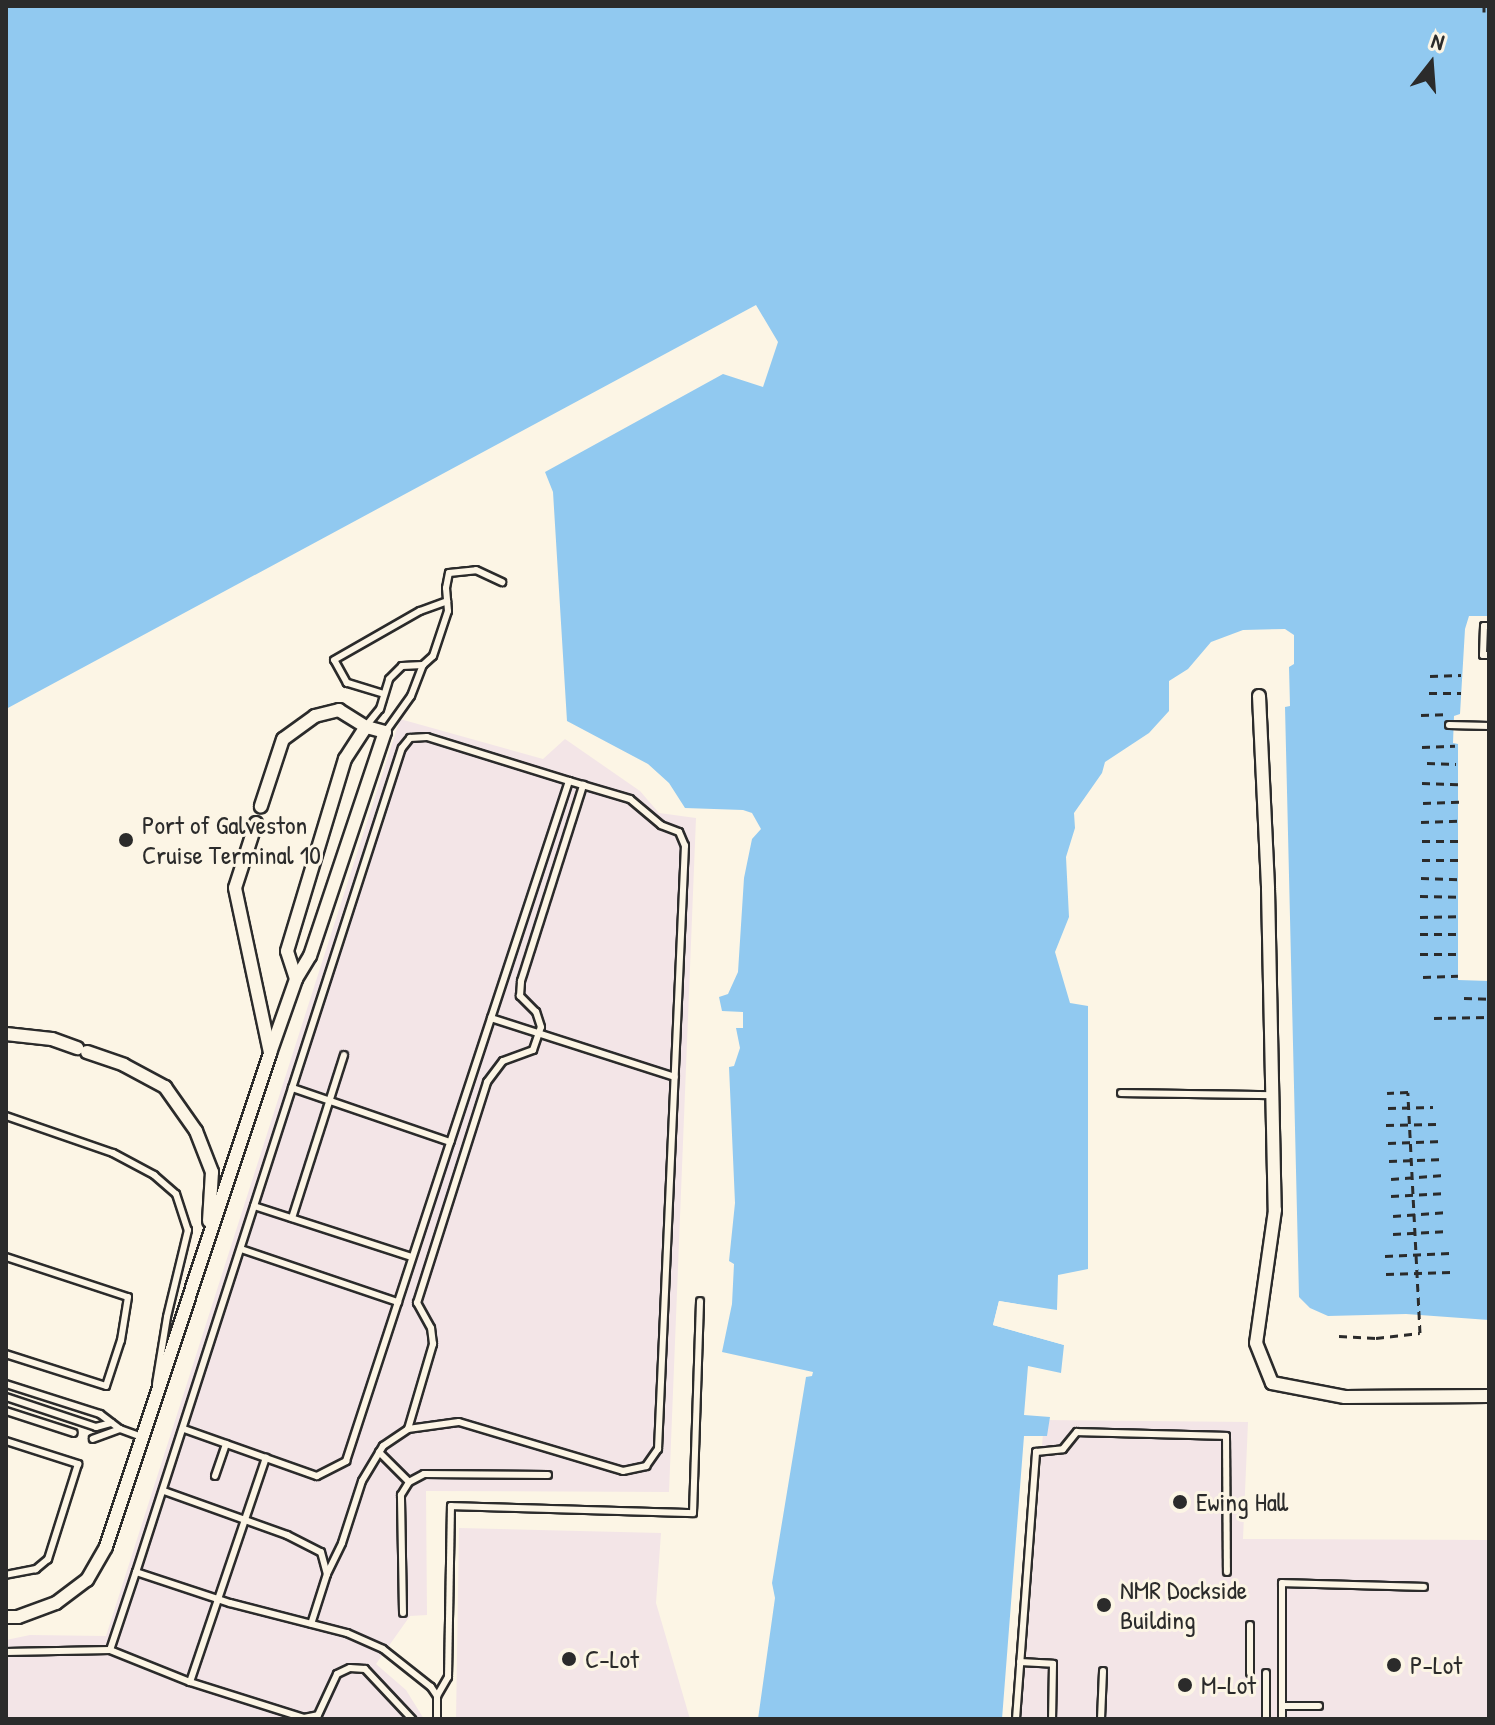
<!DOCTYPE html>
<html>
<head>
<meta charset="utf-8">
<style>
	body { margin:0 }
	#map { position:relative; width:1495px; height:1725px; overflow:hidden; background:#fcf5e5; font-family:"Patrick Hand",sans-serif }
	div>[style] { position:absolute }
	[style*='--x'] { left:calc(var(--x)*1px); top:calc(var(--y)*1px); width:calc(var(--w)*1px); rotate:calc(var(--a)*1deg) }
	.built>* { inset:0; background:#f3e5e7 }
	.water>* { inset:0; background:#91c9f0 }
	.pier>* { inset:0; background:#fcf5e5 }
	.path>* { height:3px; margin-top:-1.5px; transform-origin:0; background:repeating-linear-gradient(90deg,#2b2b2b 0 8px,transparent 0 14px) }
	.roads { filter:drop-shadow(2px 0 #2b2b2b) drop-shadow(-2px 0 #2b2b2b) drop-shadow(0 2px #2b2b2b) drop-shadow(0 -2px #2b2b2b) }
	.service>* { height:6px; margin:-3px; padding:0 3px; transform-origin:3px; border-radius:3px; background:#fcf5e5 }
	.minor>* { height:12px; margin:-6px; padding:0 6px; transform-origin:6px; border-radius:6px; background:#fcf5e5 }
	.dots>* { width:22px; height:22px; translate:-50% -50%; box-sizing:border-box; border:4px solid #fcf5e5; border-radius:50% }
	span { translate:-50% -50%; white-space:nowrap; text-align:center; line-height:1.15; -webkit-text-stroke:6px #fcf5e5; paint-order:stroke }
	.poi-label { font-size:26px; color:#2b2b2b }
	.left { translate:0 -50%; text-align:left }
	.frame { position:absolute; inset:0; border:8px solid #2b2b2b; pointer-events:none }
	.north { position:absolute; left:1391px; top:24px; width:80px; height:80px; -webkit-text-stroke:6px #fcf5e5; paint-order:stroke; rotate:17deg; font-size:22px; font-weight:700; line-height:32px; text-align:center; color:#2b2b2b }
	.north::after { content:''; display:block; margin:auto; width:28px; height:36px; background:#2b2b2b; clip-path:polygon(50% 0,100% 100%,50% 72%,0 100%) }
</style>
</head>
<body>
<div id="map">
	<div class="built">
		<div style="clip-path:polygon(400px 719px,543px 759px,565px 739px,640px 791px,659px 813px,696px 818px,669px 1492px,426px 1491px,427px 1615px,410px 1616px,376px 1664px,406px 1690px,424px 1719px,6px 1719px,6px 1640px,30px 1635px,106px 1636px)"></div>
		<div style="clip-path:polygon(1044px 1420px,1248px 1422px,1243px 1539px,1489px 1540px,1489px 1719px,1021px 1719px)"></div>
		<div style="clip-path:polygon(459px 1528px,661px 1533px,656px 1603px,690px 1719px,456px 1719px)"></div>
	</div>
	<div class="water">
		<div style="clip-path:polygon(6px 6px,1489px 6px,1489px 616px,1469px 616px,1465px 629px,1460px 714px,1454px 716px,1453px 743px,1458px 744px,1458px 980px,1489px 981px,1489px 1320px,1406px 1314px,1328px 1316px,1310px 1308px,1299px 1297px,1285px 707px,1290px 706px,1289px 667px,1294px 664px,1294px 635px,1285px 629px,1243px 630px,1211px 642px,1188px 669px,1169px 681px,1169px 711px,1149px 733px,1105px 762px,1102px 773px,1074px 813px,1075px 828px,1066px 857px,1069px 917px,1055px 952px,1070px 1003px,1088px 1006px,1088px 1269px,1058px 1275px,1057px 1310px,999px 1301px,993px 1325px,1064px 1345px,1061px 1373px,1028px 1366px,1024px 1415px,1050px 1417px,1047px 1436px,1024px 1436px,1002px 1719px,758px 1719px,775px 1598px,772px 1583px,806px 1377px,812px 1376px,813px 1372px,722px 1352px,732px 1304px,734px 1264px,729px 1261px,735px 1203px,729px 1067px,734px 1066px,740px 1048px,736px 1028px,743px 1028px,743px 1012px,722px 1011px,719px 997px,728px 994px,738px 972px,744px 878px,752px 839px,761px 829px,752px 813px,743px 810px,685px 808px,669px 783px,648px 764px,567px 721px,553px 492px,545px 472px,723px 374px,763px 387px,778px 342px,756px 305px,6px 709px)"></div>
	</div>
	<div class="pier">
		<div style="clip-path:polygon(999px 1301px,1061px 1312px,1002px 1306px,998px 1322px,1066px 1341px,1068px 1346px,993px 1325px)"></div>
	</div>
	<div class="path">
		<div style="--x:1484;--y:6;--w:6;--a:90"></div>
		<div style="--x:1430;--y:676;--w:31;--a:-2"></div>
		<div style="--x:1429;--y:693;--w:32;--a:0"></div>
		<div style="--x:1421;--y:715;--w:24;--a:-2"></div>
		<div style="--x:1422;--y:747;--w:33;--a:-2"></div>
		<div style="--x:1427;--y:763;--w:29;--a:2"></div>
		<div style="--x:1422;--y:783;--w:36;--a:2"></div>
		<div style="--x:1423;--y:803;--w:36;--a:-2"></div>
		<div style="--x:1421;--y:822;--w:38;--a:-2"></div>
		<div style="--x:1422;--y:841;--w:37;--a:0"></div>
		<div style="--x:1422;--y:860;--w:37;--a:0"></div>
		<div style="--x:1421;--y:878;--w:38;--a:2"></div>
		<div style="--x:1420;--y:896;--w:39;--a:1"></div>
		<div style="--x:1420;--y:917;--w:39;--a:-1"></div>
		<div style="--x:1420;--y:934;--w:39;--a:0"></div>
		<div style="--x:1420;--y:954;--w:38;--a:0"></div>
		<div style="--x:1423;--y:977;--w:35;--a:-2"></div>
		<div style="--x:1464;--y:998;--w:25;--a:2"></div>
		<div style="--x:1434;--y:1018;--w:55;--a:-1"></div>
		<div style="--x:1388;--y:1108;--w:45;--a:-1.3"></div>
		<div style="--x:1386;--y:1125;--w:50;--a:-1.1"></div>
		<div style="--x:1388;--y:1143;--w:55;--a:-2.1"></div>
		<div style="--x:1389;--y:1161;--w:56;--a:-2"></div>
		<div style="--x:1391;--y:1179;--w:53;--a:-4.3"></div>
		<div style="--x:1391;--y:1196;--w:56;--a:-3.1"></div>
		<div style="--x:1393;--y:1216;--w:55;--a:-4.2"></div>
		<div style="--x:1393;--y:1234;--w:56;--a:-3.1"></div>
		<div style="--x:1385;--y:1256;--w:65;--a:-2.6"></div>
		<div style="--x:1386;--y:1274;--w:65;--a:-1.8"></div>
		<div style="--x:1339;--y:1336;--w:37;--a:3"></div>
		<div style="--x:1376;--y:1338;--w:44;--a:-6.5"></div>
		<div style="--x:1420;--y:1333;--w:241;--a:-92.9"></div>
		<div style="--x:1408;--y:1092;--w:21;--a:177"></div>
	</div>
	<div class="roads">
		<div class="service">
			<div style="--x:1489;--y:626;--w:5;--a:180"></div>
			<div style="--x:1484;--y:626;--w:29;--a:92"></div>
			<div style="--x:1483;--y:655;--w:6;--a:0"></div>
			<div style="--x:384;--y:694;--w:39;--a:-163"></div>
			<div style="--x:347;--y:683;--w:26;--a:-119"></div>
			<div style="--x:334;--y:660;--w:99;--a:-29.7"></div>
			<div style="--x:420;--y:611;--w:29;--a:-20"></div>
			<div style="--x:1449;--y:725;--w:40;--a:1.4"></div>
			<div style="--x:366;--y:726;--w:22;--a:-51"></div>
			<div style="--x:380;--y:709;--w:31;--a:-73"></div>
			<div style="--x:389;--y:679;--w:18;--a:-45"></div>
			<div style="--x:402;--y:666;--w:21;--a:-3"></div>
			<div style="--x:386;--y:731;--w:43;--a:-54.5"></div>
			<div style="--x:411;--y:696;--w:33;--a:-69"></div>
			<div style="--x:423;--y:665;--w:13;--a:-42"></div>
			<div style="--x:433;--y:656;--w:47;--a:-71.6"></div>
			<div style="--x:448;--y:611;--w:23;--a:-95"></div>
			<div style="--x:446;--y:588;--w:15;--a:-79"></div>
			<div style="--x:449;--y:573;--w:27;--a:-6"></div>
			<div style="--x:476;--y:570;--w:29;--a:25"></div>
			<div style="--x:491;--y:1018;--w:193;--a:17.8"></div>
			<div style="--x:292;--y:1088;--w:357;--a:-72.1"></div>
			<div style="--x:402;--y:748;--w:13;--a:-51"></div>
			<div style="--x:410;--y:738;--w:17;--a:-3"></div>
			<div style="--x:427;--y:737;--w:149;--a:17.2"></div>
			<div style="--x:569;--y:781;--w:380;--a:108.2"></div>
			<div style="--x:1121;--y:1093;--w:152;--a:0.8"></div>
			<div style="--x:6;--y:1116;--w:113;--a:19.1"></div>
			<div style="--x:113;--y:1153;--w:47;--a:28.2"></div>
			<div style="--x:154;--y:1175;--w:29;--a:41"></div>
			<div style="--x:176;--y:1194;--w:38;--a:72"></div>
			<div style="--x:188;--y:1230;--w:89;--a:103.6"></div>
			<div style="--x:167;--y:1317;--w:68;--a:99.3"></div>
			<div style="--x:254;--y:1206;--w:166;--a:17.9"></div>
			<div style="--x:292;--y:1218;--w:171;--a:-72.3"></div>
			<div style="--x:241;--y:1249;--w:166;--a:18.7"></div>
			<div style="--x:6;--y:1257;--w:128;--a:18.2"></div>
			<div style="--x:128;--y:1297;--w:44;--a:99.2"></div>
			<div style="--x:121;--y:1340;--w:48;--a:108.1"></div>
			<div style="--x:106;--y:1386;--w:105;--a:-162.3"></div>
			<div style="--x:6;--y:1384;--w:99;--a:17.7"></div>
			<div style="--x:100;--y:1414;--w:25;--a:37"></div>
			<div style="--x:120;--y:1429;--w:29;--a:160"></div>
			<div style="--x:6;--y:1397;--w:95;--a:18.4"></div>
			<div style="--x:96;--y:1427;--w:16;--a:-15"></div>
			<div style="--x:6;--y:1411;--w:71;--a:17.9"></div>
			<div style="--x:120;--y:1429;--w:23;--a:20"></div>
			<div style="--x:184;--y:1429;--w:141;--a:19.5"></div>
			<div style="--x:317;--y:1476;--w:33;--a:-27"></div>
			<div style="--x:346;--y:1461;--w:336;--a:-71.9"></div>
			<div style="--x:450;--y:1142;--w:167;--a:-161.1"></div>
			<div style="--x:292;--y:1088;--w:509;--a:107.86"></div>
			<div style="--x:136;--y:1572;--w:99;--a:18.3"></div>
			<div style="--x:230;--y:1603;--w:121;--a:14.4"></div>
			<div style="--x:347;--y:1633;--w:39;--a:24"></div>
			<div style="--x:383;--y:1649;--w:61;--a:38.4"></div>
			<div style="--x:431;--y:1687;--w:11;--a:56"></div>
			<div style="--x:437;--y:1696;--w:23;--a:90"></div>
			<div style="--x:408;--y:1429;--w:89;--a:-73.6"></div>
			<div style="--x:433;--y:1344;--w:16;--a:-97"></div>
			<div style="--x:431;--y:1328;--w:29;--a:-119"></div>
			<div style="--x:417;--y:1303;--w:232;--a:-72.4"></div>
			<div style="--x:487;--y:1082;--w:26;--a:-53"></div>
			<div style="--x:503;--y:1061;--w:32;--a:-20"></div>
			<div style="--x:533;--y:1050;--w:24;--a:-71"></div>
			<div style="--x:541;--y:1027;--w:16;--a:-108"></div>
			<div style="--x:536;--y:1012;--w:23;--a:-135"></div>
			<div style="--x:520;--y:996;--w:15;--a:-86"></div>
			<div style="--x:521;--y:981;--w:206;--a:-72.4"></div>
			<div style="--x:6;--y:1441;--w:76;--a:17.7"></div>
			<div style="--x:78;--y:1464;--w:100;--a:107.5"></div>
			<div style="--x:48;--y:1559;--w:16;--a:140"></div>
			<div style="--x:36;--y:1569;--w:31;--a:169"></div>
			<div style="--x:379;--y:1452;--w:42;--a:45"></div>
			<div style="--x:215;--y:1476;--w:34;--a:-71"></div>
			<div style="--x:164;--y:1491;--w:131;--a:19.7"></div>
			<div style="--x:287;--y:1535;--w:38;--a:27"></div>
			<div style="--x:321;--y:1552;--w:23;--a:75"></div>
			<div style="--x:327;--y:1574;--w:52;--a:107.7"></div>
			<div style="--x:136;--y:1572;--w:82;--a:108.4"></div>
			<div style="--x:110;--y:1650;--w:86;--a:21.8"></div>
			<div style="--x:190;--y:1682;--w:120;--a:17.5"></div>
			<div style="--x:304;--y:1718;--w:14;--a:-12"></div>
			<div style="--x:318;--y:1715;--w:45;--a:-65.1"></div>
			<div style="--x:337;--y:1674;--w:14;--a:-25"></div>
			<div style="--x:350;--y:1668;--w:15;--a:4"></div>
			<div style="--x:365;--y:1669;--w:69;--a:46.8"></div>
			<div style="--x:327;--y:1574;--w:34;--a:-64"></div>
			<div style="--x:342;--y:1543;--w:65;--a:-72.1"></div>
			<div style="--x:362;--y:1481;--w:41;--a:-59"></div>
			<div style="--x:383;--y:1446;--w:30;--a:-34"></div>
			<div style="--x:408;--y:1429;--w:51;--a:-7.8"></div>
			<div style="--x:459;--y:1422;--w:171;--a:16.6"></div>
			<div style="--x:623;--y:1471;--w:24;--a:-12"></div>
			<div style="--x:646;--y:1466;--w:21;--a:-55"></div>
			<div style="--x:658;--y:1449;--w:604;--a:-87.44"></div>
			<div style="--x:685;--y:846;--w:15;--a:-113"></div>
			<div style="--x:679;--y:832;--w:19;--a:-159"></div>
			<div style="--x:661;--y:825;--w:40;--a:-140"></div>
			<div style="--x:630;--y:799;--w:64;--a:-163.6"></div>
			<div style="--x:403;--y:1613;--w:118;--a:-91"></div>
			<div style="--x:401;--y:1495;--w:15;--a:-58"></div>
			<div style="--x:409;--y:1482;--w:17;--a:-28"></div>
			<div style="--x:424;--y:1474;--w:124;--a:0.5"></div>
			<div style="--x:6;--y:1652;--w:104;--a:-1.1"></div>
			<div style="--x:1020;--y:1662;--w:33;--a:3"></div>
			<div style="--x:1053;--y:1664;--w:55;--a:91"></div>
			<div style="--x:1250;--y:1673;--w:48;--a:-90"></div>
			<div style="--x:190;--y:1682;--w:237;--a:-71.3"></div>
			<div style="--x:437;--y:1696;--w:22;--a:-60"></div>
			<div style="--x:448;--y:1677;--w:171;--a:-89"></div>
			<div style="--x:451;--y:1506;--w:242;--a:1.7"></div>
			<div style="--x:693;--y:1513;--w:212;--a:-88.1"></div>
			<div style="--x:1282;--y:1706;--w:37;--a:0"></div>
			<div style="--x:1016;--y:1719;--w:268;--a:-85.7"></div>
			<div style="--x:1036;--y:1452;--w:27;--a:-6"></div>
			<div style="--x:1063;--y:1449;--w:22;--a:-51"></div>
			<div style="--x:1077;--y:1432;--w:149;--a:1.5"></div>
			<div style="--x:1226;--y:1436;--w:136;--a:89.6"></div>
			<div style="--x:1101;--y:1719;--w:48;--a:-87.6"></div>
			<div style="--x:1266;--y:1719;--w:46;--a:-90"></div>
			<div style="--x:1282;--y:1719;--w:136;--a:-90"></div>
			<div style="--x:1282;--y:1583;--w:142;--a:1.6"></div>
		</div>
		<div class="minor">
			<div style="--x:1259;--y:696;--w:193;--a:87.3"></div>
			<div style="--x:1268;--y:889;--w:321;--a:88.8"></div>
			<div style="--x:1275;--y:1210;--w:134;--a:98.1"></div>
			<div style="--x:1256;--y:1343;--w:43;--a:68.2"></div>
			<div style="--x:1272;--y:1383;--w:74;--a:10.9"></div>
			<div style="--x:1345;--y:1397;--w:144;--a:-0.4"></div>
			<div style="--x:256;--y:823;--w:68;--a:107.9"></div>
			<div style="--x:235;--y:888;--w:169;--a:78"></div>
			<div style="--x:296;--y:979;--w:29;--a:-108"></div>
			<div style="--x:287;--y:951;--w:201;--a:-73.2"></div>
			<div style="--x:345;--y:759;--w:38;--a:-57"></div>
			<div style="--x:6;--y:1034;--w:46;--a:6.2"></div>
			<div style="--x:52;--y:1039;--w:27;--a:20"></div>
			<div style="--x:87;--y:1052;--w:39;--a:19"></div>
			<div style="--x:124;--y:1065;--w:47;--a:28.2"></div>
			<div style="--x:165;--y:1087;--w:54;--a:54.8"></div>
			<div style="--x:196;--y:1131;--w:44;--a:68.7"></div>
			<div style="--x:212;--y:1172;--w:49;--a:93.5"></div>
			<div style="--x:6;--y:1617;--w:12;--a:0"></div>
			<div style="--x:18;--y:1617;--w:40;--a:-20.2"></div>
			<div style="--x:56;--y:1603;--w:39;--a:-37"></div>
			<div style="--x:87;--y:1580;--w:38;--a:-60"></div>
			<div style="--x:106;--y:1547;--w:521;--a:-71.63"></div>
			<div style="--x:270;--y:1053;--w:78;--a:-70.6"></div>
			<div style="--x:296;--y:979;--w:27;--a:-59"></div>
			<div style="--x:310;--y:956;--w:236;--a:-71.5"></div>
			<div style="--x:385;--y:732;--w:20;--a:-165"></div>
			<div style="--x:366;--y:727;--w:32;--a:-148"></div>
			<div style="--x:339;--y:710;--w:25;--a:166"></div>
			<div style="--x:315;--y:716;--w:39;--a:144"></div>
			<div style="--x:283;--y:739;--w:71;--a:108.2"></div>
		</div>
	</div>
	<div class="dots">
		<div style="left:126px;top:840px;background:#2b2b2b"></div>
		<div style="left:1180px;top:1502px;background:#2b2b2b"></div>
		<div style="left:1104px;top:1605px;background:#2b2b2b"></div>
		<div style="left:569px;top:1659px;background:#2b2b2b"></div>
		<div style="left:1394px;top:1665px;background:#2b2b2b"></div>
		<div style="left:1185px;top:1685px;background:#2b2b2b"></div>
	</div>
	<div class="poi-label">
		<span class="left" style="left:142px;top:840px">Port of Galveston<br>Cruise Terminal 10</span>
		<span class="left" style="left:1196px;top:1502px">Ewing Hall</span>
		<span class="left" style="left:1120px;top:1605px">NMR Dockside<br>Building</span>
		<span class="left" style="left:585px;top:1659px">C-Lot</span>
		<span class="left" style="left:1410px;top:1665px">P-Lot</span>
		<span class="left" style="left:1201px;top:1685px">M-Lot</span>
	</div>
	<div class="frame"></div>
	<div class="north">N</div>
</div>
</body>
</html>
